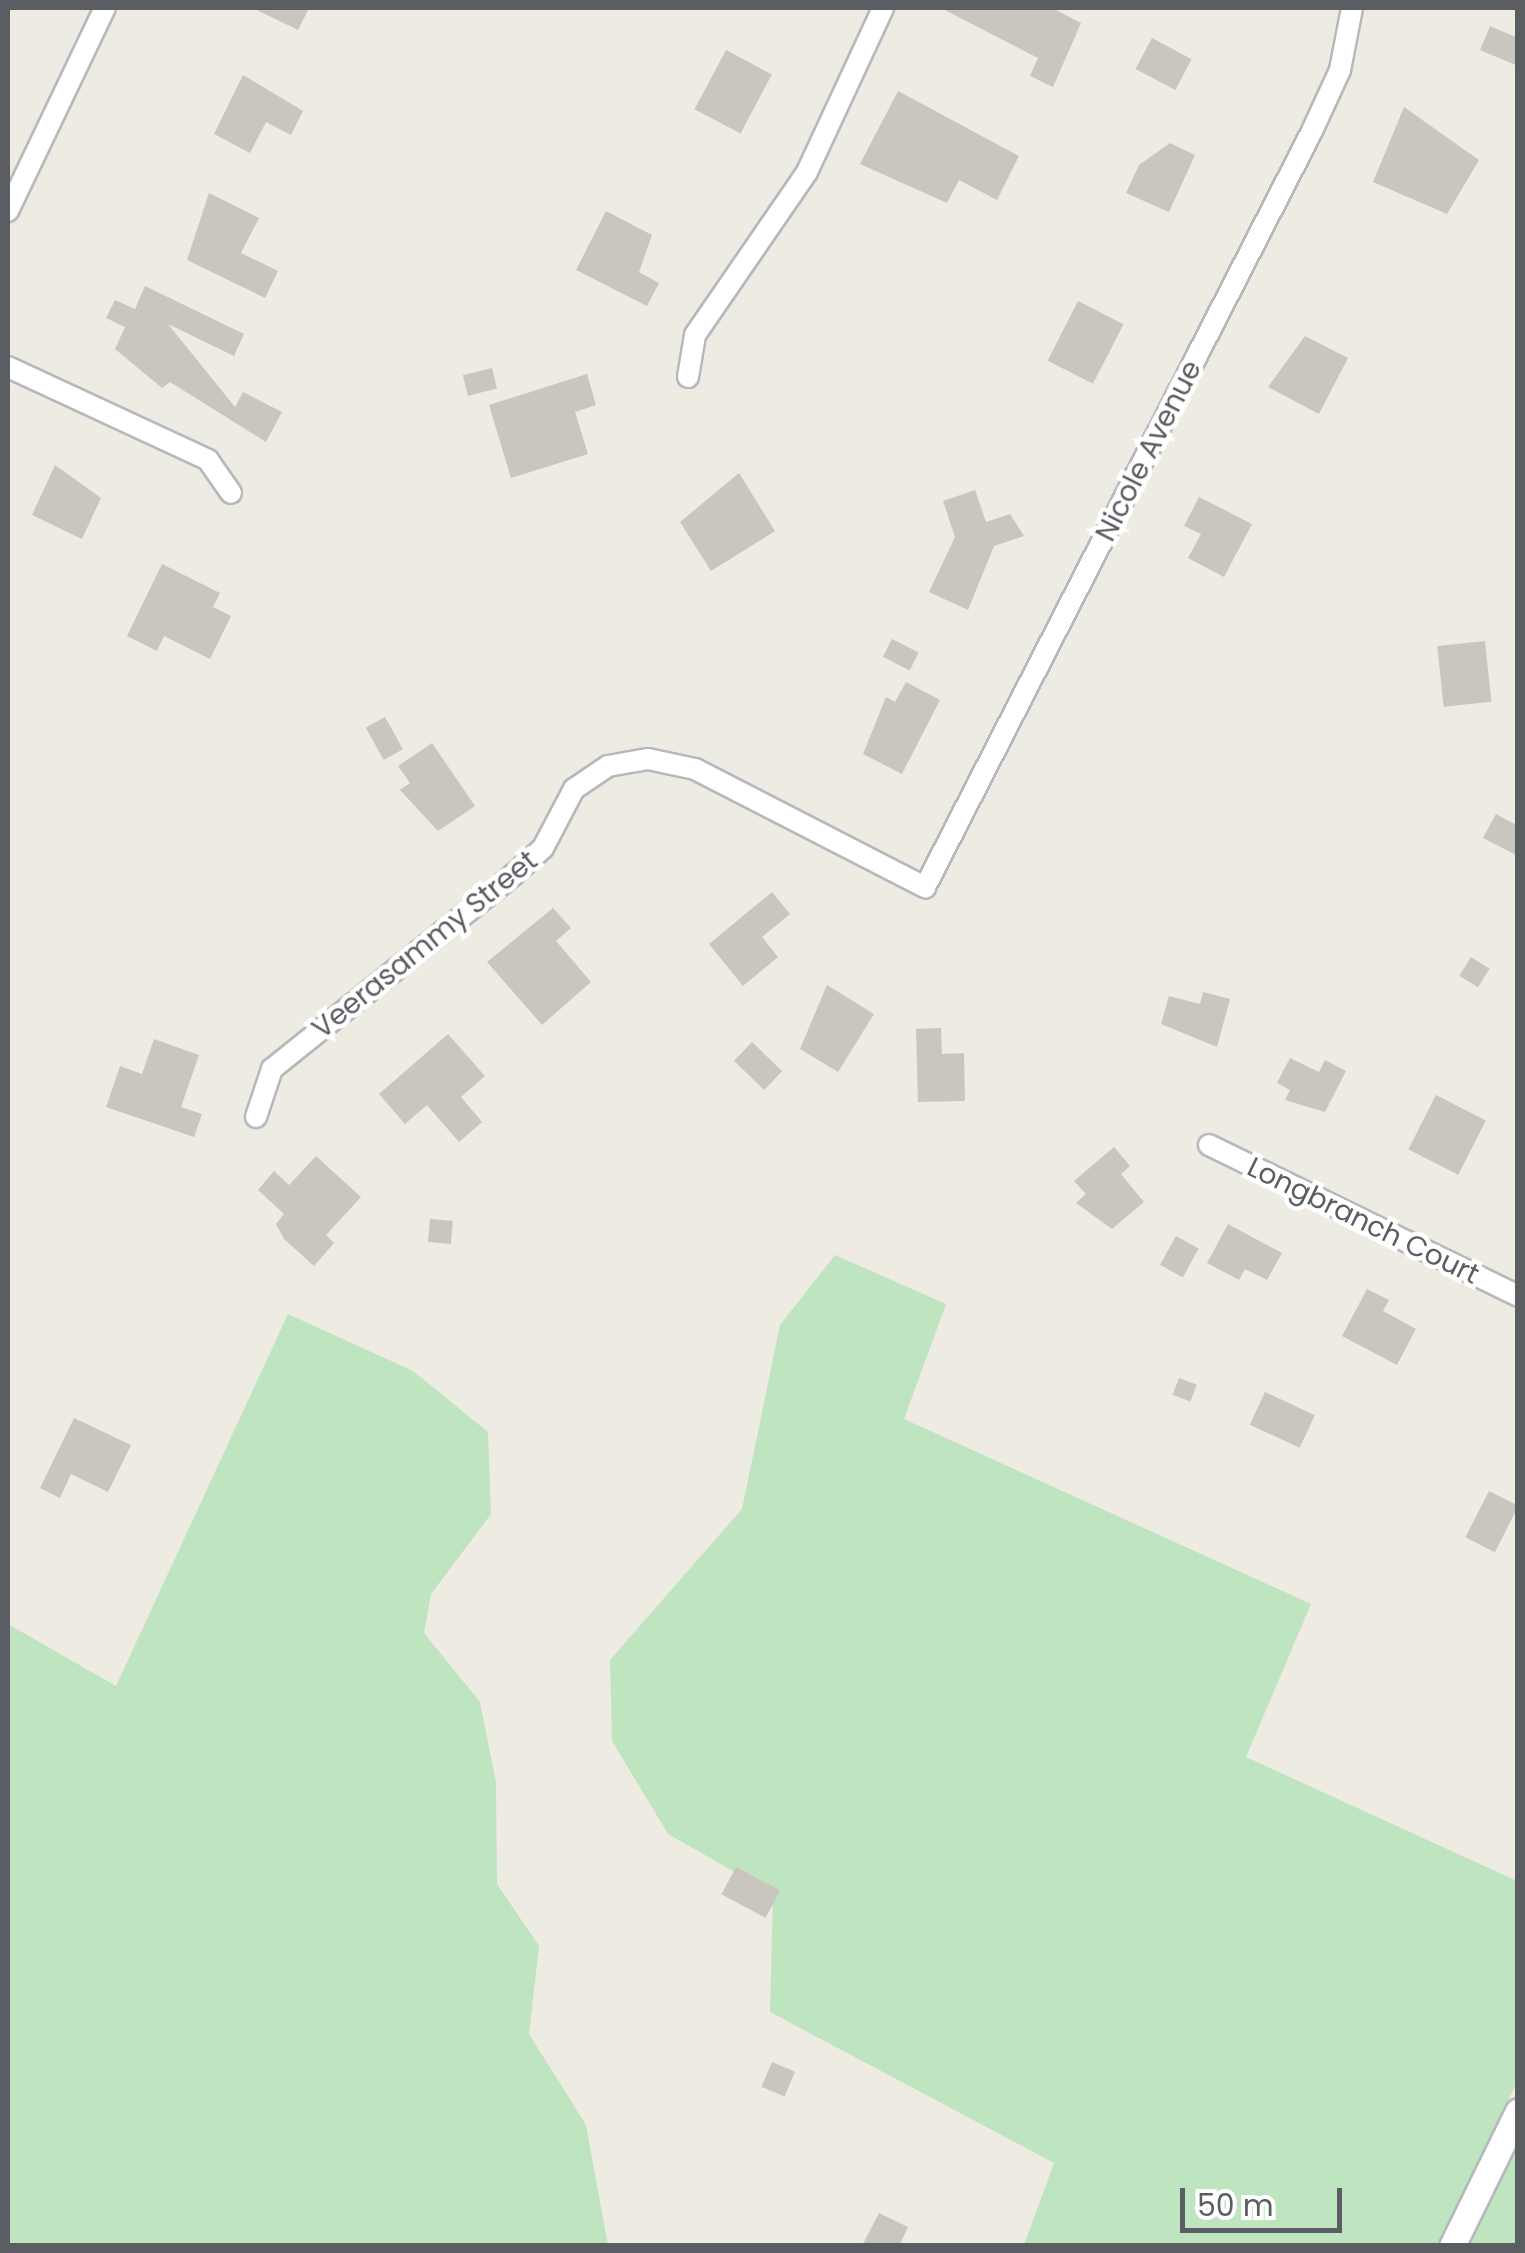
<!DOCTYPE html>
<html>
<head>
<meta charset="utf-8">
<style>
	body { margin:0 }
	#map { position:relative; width:1525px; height:2253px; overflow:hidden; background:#edebe2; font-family:Poppins,sans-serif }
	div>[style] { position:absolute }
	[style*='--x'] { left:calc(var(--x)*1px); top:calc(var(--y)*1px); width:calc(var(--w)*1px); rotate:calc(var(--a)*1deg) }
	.green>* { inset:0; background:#bee5bf }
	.building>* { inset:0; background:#c8c6bf; transform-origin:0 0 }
	.roads { filter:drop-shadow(2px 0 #b5b8bd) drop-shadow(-2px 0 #b5b8bd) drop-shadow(0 2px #b5b8bd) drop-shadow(0 -2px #b5b8bd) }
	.minor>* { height:20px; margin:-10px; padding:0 10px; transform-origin:10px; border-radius:10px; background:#fff }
	.tertiary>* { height:25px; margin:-12.5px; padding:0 12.5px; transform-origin:12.5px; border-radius:12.5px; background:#fff }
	span { translate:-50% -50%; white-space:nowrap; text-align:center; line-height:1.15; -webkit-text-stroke:9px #fff; paint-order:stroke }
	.street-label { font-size:28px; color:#5a5e63 }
	.frame { position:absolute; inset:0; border:10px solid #5a5e63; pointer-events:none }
	.scale { position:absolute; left:1180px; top:2188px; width:162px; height:45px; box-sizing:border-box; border:5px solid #5a5e63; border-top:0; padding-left:12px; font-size:30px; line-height:35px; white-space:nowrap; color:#5a5e63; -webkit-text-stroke:8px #fff; paint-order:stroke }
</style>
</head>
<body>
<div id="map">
	<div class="green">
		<div style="clip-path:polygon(835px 1255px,946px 1304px,904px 1419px,1311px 1604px,1246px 1757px,1517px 1881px,1517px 2082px,1438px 2245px,1024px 2245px,1054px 2163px,770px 2012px,773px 1894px,668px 1834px,612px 1741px,610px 1660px,742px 1509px,780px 1325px)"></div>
		<div style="clip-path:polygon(288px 1314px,413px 1371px,488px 1432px,491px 1514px,431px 1594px,424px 1633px,480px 1702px,496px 1782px,497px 1884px,539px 1946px,529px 2034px,586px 2125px,608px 2245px,8px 2245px,8px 1624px,116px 1686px)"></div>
		<div style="clip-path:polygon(1517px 2139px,1517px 2245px,1466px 2245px)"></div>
	</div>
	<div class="building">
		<div style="clip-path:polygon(253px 8px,309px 8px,298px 30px)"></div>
		<div style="clip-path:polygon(941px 8px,1052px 8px,1081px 23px,1053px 87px,1030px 76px,1038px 58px)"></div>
		<div style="clip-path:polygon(1490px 26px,1518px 38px,1518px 66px,1480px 50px)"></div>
		<div style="left:1152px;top:38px;width:45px;height:35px;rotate:28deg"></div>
		<div style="left:726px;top:50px;width:52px;height:67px;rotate:28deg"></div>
		<div style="clip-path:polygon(243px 75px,303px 111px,291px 135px,266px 122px,250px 153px,214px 134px)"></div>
		<div style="clip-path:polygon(898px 91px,1019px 156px,997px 200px,959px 180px,947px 203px,860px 164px)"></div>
		<div style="clip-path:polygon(1404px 107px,1479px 160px,1447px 214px,1373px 182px)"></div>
		<div style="clip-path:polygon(1170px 143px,1195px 155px,1169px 212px,1126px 193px,1139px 165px)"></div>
		<div style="clip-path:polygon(209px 193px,259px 218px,241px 253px,278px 271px,265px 298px,187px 260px)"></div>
		<div style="clip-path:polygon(606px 211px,652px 235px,639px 272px,659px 283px,647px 306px,576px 270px)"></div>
		<div style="clip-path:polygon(145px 286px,244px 334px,234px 356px,168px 324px,235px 407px,243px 392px,282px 412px,266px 442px,170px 382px,162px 388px,115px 349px,125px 327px,106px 318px,115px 300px,135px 309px)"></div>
		<div style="left:1078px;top:301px;width:51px;height:67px;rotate:27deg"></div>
		<div style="clip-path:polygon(1305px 336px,1348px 358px,1319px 414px,1268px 387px)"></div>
		<div style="left:492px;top:368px;width:21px;height:30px;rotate:76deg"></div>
		<div style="clip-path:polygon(587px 374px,596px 405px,575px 412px,588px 454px,511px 478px,489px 405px)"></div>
		<div style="clip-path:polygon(55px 465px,101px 498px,82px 539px,32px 515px)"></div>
		<div style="clip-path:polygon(739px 473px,775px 531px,711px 571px,680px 522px)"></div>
		<div style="clip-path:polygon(975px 490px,986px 522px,1010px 514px,1024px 536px,994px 546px,968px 610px,929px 592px,955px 537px,943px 501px)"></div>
		<div style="clip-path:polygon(1199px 497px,1252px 524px,1224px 577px,1188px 558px,1201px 534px,1184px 526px)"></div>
		<div style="clip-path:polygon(162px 564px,220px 593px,213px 607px,231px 616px,210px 659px,164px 636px,157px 651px,127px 636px)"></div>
		<div style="left:892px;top:639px;width:30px;height:20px;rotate:27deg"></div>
		<div style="left:1485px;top:641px;width:61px;height:48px;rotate:84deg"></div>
		<div style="clip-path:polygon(906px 682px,940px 700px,902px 774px,863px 754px,886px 697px,895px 702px)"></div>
		<div style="left:385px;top:717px;width:37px;height:22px;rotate:61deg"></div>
		<div style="clip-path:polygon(432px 743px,475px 806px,438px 831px,400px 790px,410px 783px,398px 766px)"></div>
		<div style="clip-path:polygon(1496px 814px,1518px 826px,1518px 856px,1483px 838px)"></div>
		<div style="clip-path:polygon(772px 892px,790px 914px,762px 937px,778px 957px,743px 986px,709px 944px)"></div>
		<div style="clip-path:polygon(553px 908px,571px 928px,556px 941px,591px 982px,542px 1025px,487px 962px)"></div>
		<div style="left:1471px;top:957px;width:22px;height:22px;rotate:32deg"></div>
		<div style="clip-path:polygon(827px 985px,874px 1014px,838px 1072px,800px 1049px)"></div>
		<div style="clip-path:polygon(1203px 992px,1230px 999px,1217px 1047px,1161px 1024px,1169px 996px,1200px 1004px)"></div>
		<div style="clip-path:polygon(941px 1028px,942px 1054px,964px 1053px,965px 1101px,918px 1102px,916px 1029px)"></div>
		<div style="clip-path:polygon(448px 1034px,485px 1076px,461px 1097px,482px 1122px,459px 1142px,427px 1105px,405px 1124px,379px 1094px)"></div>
		<div style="clip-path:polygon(154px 1039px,199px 1055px,181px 1107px,202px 1114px,194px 1137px,106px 1107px,120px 1066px,142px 1074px)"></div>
		<div style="left:752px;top:1042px;width:42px;height:26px;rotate:44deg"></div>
		<div style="clip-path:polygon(1290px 1058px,1319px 1072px,1325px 1060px,1346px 1071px,1325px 1112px,1285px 1100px,1290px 1090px,1277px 1083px)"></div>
		<div style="left:1436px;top:1095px;width:56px;height:61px;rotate:27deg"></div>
		<div style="clip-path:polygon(1114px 1147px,1130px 1166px,1121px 1174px,1144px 1202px,1112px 1229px,1076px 1203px,1086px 1194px,1074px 1181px)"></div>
		<div style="clip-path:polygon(316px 1156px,361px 1197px,326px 1235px,334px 1243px,314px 1266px,284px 1239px,276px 1224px,284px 1214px,258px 1190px,274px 1171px,289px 1185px)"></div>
		<div style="left:430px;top:1219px;width:23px;height:23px;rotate:5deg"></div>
		<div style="clip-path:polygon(1228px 1224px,1282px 1253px,1267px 1280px,1245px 1269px,1239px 1280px,1207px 1263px)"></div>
		<div style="left:1176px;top:1236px;width:26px;height:33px;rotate:29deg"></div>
		<div style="clip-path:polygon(1367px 1289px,1389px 1300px,1383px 1311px,1416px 1329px,1397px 1365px,1342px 1336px)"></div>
		<div style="left:1179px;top:1378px;width:19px;height:18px;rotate:21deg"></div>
		<div style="left:1265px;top:1392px;width:55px;height:36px;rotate:25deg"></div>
		<div style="clip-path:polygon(74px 1418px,131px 1445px,108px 1492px,71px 1474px,60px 1498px,40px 1488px)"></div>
		<div style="left:1489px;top:1491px;width:33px;height:52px;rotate:27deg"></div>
		<div style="left:736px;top:1867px;width:50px;height:31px;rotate:28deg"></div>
		<div style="left:772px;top:2062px;width:25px;height:27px;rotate:23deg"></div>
		<div style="clip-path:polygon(879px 2213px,908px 2227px,899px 2246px,862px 2246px)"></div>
	</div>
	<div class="roads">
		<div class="minor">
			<div style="--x:8;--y:211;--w:225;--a:-64.5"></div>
			<div style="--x:8;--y:367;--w:221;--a:24.9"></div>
			<div style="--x:208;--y:460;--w:40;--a:55.1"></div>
			<div style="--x:688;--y:377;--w:43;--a:-80.5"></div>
			<div style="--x:695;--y:335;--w:198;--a:-55.5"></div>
			<div style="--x:807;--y:172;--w:181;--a:-65.1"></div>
			<div style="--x:256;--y:1117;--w:51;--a:-71.6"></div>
			<div style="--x:272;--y:1069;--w:309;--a:-38.8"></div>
			<div style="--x:513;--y:875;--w:40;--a:-42"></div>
			<div style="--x:543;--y:848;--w:67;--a:-62.3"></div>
			<div style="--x:574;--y:789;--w:41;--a:-34.1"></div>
			<div style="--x:608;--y:766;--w:41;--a:-9.9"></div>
			<div style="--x:648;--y:759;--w:48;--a:12"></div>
			<div style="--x:695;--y:769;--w:259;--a:27.2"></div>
			<div style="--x:925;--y:887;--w:849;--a:-62.89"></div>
			<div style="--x:1312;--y:131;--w:67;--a:-65.3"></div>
			<div style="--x:1340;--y:70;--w:63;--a:-79"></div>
			<div style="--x:1209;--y:1145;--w:344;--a:26"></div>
		</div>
		<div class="tertiary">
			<div style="--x:1452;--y:2246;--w:150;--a:-63.9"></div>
		</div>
	</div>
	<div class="street-label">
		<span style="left:1149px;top:451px;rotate:-63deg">Nicole Avenue</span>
		<span style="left:425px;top:945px;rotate:-39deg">Veerasammy Street</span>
		<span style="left:1363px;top:1221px;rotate:26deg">Longbranch Court</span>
	</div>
	<div class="frame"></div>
	<div class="scale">50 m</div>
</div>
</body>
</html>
